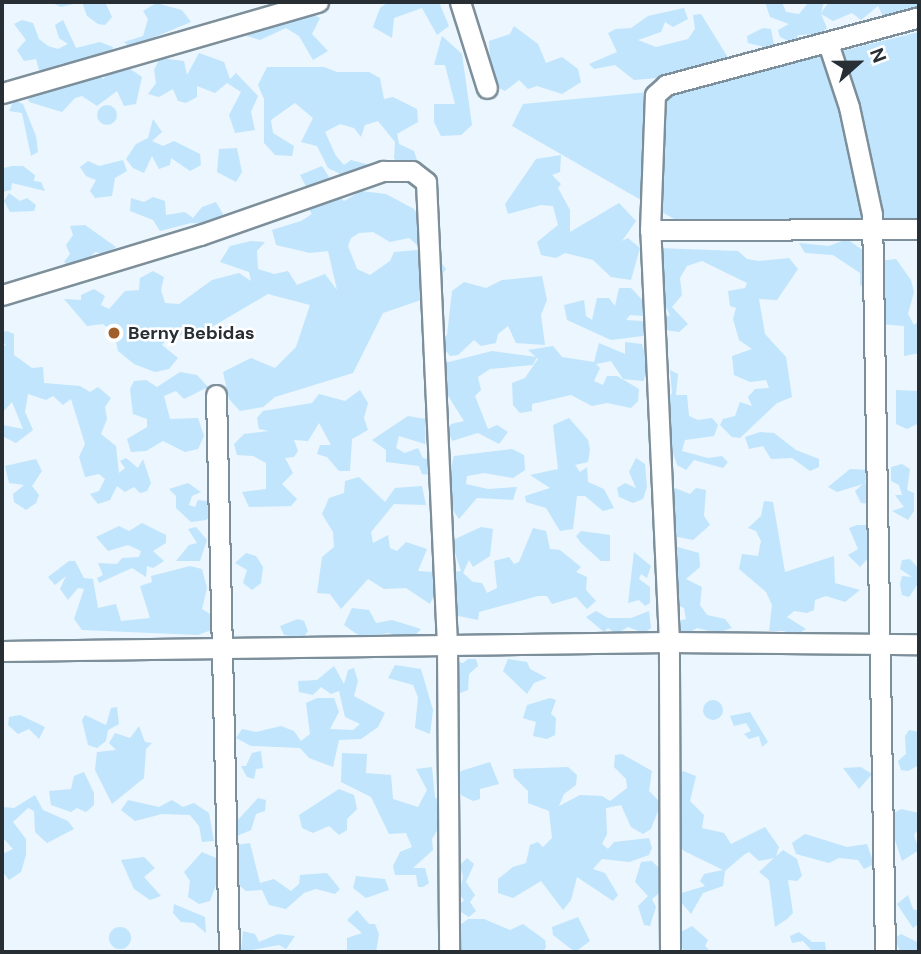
<!DOCTYPE html>
<html>
<head>
<meta charset="utf-8">
<style>
	body { margin:0 }
	#map { position:relative; width:921px; height:954px; overflow:hidden; background:#ebf6fe; font-family:"DM Sans",sans-serif }
	div>[style] { position:absolute }
	[style*='--x'] { left:calc(var(--x)*1px); top:calc(var(--y)*1px); width:calc(var(--w)*1px); rotate:calc(var(--a)*1deg) }
	.green>* { inset:0; background:#c1e5fc }
	.round { border-radius:50% }
	.roads { filter:drop-shadow(2px 0 #7d8f9a) drop-shadow(-2px 0 #7d8f9a) drop-shadow(0 2px #7d8f9a) drop-shadow(0 -2px #7d8f9a) }
	.minor>* { height:19px; margin:-9.5px; padding:0 9.5px; transform-origin:9.5px; border-radius:9.5px; background:#fff }
	.dots>* { width:19px; height:19px; translate:-50% -50%; box-sizing:border-box; border:4px solid #fff; border-radius:50% }
	span { translate:-50% -50%; white-space:nowrap; text-align:center; line-height:1.15; -webkit-text-stroke:5px #fff; paint-order:stroke }
	.poi-label { font-size:18px; color:#282f34; font-weight:700 }
	.left { translate:0 -50%; text-align:left }
	.frame { position:absolute; inset:0; border:4px solid #282f34; pointer-events:none }
	.north { position:absolute; left:823px; top:28px; width:70px; height:70px; -webkit-text-stroke:5px #fff; paint-order:stroke; rotate:69deg; font-size:19px; font-weight:700; line-height:28px; text-align:center; color:#282f34 }
	.north::after { content:''; display:block; margin:auto; width:24px; height:32px; background:#282f34; clip-path:polygon(50% 0,100% 100%,50% 72%,0 100%) }
</style>
</head>
<body>
<div id="map">
	<div class="green">
		<div style="clip-path:polygon(50px 2px,105px 2px,112px 17px,105px 25px,98px 24px,87px 16px,82px 2px,61px 7px)"></div>
		<div style="clip-path:polygon(388px 2px,439px 2px,449px 26px,437px 35px,422px 8px,394px 18px,392px 38px,373px 27px,380px 8px)"></div>
		<div style="clip-path:polygon(765px 2px,782px 2px,786px 12px,799px 14px,809px 2px,824px 2px,821px 13px,829px 2px,919px 2px,919px 16px,894px 19px,883px 16px,878px 6px,861px 20px,852px 13px,833px 21px,821px 14px,827px 28px,820px 34px,798px 35px,795px 44px,780px 37px,778px 30px,789px 24px,770px 17px)"></div>
		<div style="clip-path:polygon(156px 3px,182px 10px,191px 22px,130px 47px,124px 42px,143px 36px,148px 19px,143px 11px)"></div>
		<div style="clip-path:polygon(684px 8px,688px 19px,673px 27px,665px 22px,661px 32px,638px 40px,656px 47px,688px 39px,695px 29px,693px 15px,701px 14px,732px 64px,716px 73px,634px 80px,615px 65px,594px 69px,589px 64px,617px 52px,608px 33px,616px 29px,631px 28px,648px 16px)"></div>
		<div style="clip-path:polygon(307px 12px,320px 18px,312px 34px,328px 51px,313px 60px,299px 36px,286px 28px,260px 40px,247px 36px,245px 29px)"></div>
		<div style="clip-path:polygon(22px 20px,33px 23px,39px 39px,48px 46px,58px 49px,68px 44px,59px 38px,55px 25px,63px 20px,76px 48px,100px 42px,113px 47px,111px 53px,89px 61px,59px 64px,63px 69px,50px 73px,39px 70px,36px 59px,24px 61px,17px 50px,26px 40px,14px 24px)"></div>
		<div style="clip-path:polygon(514px 26px,538px 44px,546px 63px,562px 57px,578px 69px,581px 82px,562px 94px,537px 86px,528px 89px,519px 80px,505px 91px,491px 84px,489px 41px,510px 34px)"></div>
		<div style="clip-path:polygon(763px 28px,771px 29px,774px 45px,768px 48px,748px 43px,747px 36px)"></div>
		<div style="clip-path:polygon(919px 32px,919px 226px,695px 231px,512px 126px,523px 104px,691px 88px)"></div>
		<div style="clip-path:polygon(442px 36px,462px 54px,472px 125px,461px 135px,441px 136px,434px 122px,434px 104px,455px 104px,445px 65px,434px 65px)"></div>
		<div style="clip-path:polygon(199px 53px,224px 62px,230px 79px,236px 73px,258px 96px,251px 112px,255px 130px,235px 133px,229px 115px,241px 92px,227px 83px,215px 93px,197px 86px,197px 97px,186px 103px,178px 101px,173px 89px,159px 97px,148px 94px,156px 83px,154px 70px,160px 58px,184px 61px,187px 75px)"></div>
		<div style="clip-path:polygon(120px 62px,142px 77px,136px 104px,124px 106px,117px 91px,97px 106px,82px 96px,75px 98px,62px 112px,29px 102px,27px 91px,93px 73px,104px 79px,106px 69px)"></div>
		<div style="clip-path:polygon(267px 67px,324px 67px,337px 72px,369px 72px,380px 78px,384px 99px,393px 97px,417px 109px,418px 122px,397px 134px,399px 144px,414px 151px,417px 160px,405px 165px,394px 159px,395px 142px,378px 121px,365px 125px,361px 137px,354px 128px,340px 124px,325px 132px,336px 156px,344px 165px,351px 160px,373px 166px,349px 178px,328px 168px,317px 146px,301px 142px,313px 118px,295px 103px,271px 120px,273px 133px,294px 146px,292px 156px,275px 155px,264px 143px,264px 99px,258px 85px)"></div>
		<div style="clip-path:polygon(14px 100px,23px 104px,36px 136px,38px 152px,31px 156px,22px 113px,9px 111px)"></div>
		<div class="round" style="left:97px;top:105px;width:20px;height:20px"></div>
		<div style="clip-path:polygon(153px 119px,162px 132px,152px 141px,163px 146px,174px 141px,200px 154px,201px 165px,190px 171px,171px 158px,170px 165px,159px 169px,152px 156px,144px 173px,133px 168px,126px 159px,136px 144px,148px 138px)"></div>
		<div style="clip-path:polygon(237px 148px,242px 172px,236px 182px,217px 172px,219px 149px)"></div>
		<div style="clip-path:polygon(561px 155px,560px 172px,552px 175px,561px 184px,558px 188px,570px 210px,570px 232px,619px 203px,636px 221px,622px 241px,628px 238px,640px 248px,631px 280px,611px 277px,593px 260px,565px 253px,556px 258px,541px 255px,537px 242px,558px 225px,553px 206px,541px 205px,508px 214px,505px 204px,536px 159px)"></div>
		<div style="clip-path:polygon(123px 160px,127px 171px,115px 178px,112px 196px,95px 198px,90px 191px,96px 180px,86px 176px,80px 167px,88px 161px,99px 166px)"></div>
		<div style="clip-path:polygon(12px 166px,23px 166px,35px 175px,34px 181px,41px 182px,45px 191px,12px 183px,11px 190px,2px 192px,4px 168px)"></div>
		<div style="clip-path:polygon(322px 166px,329px 177px,318px 187px,307px 188px,300px 175px)"></div>
		<div style="clip-path:polygon(361px 191px,386px 194px,414px 209px,422px 221px,423px 250px,409px 238px,390px 242px,373px 232px,359px 233px,351px 238px,348px 246px,357px 269px,370px 275px,390px 261px,394px 252px,417px 250px,432px 251px,446px 269px,424px 299px,383px 313px,353px 373px,275px 397px,263px 407px,240px 411px,229px 399px,223px 372px,251px 358px,275px 368px,296px 347px,310px 305px,268px 294px,200px 334px,170px 336px,162px 345px,178px 358px,169px 369px,155px 372px,134px 364px,118px 351px,114px 333px,103px 324px,87px 326px,64px 299px,81px 300px,81px 295px,94px 289px,105px 296px,101px 305px,109px 309px,125px 291px,139px 290px,140px 278px,153px 271px,164px 277px,161px 290px,165px 303px,179px 304px,212px 280px,239px 273px,251px 281px,249px 272px,220px 262px,230px 246px,251px 241px,265px 242px,257px 251px,258px 269px,274px 274px,288px 271px,297px 285px,325px 274px,337px 290px,328px 251px,310px 253px,276px 245px,272px 230px,301px 221px,312px 214px,308px 208px,337px 195px,344px 201px)"></div>
		<div style="clip-path:polygon(9px 193px,20px 201px,27px 198px,36px 205px,34px 211px,10px 212px,4px 201px)"></div>
		<div style="clip-path:polygon(153px 197px,165px 201px,166px 215px,185px 212px,193px 218px,202px 207px,216px 202px,223px 214px,211px 224px,191px 223px,160px 231px,153px 220px,130px 211px,131px 198px,144px 202px)"></div>
		<div style="clip-path:polygon(85px 225px,116px 247px,106px 254px,95px 252px,81px 267px,71px 268px,64px 262px,70px 254px,66px 245px,73px 235px,70px 226px)"></div>
		<div style="clip-path:polygon(847px 239px,878px 261px,896px 259px,911px 280px,914px 292px,908px 314px,914px 325px,919px 321px,919px 353px,904px 356px,904px 326px,880px 324px,871px 291px,860px 285px,860px 273px,833px 255px,805px 253px,799px 243px,829px 246px)"></div>
		<div style="clip-path:polygon(658px 248px,738px 251px,747px 259px,759px 261px,789px 258px,798px 269px,777px 300px,759px 299px,765px 334px,786px 357px,792px 397px,777px 403px,740px 438px,732px 437px,720px 425px,723px 419px,735px 416px,740px 402px,752px 406px,748px 397px,755px 389px,769px 388px,766px 380px,750px 382px,734px 375px,732px 356px,752px 349px,739px 340px,733px 319px,736px 308px,730px 306px,728px 291px,745px 288px,747px 283px,702px 261px,687px 266px,680px 278px,682px 295px,672px 307px,688px 324px,679px 332px,665px 330px,661px 319px,670px 315px,657px 291px)"></div>
		<div style="clip-path:polygon(542px 276px,547px 300px,541px 315px,545px 345px,516px 343px,508px 326px,498px 334px,496px 343px,481px 346px,474px 340px,458px 355px,450px 356px,438px 341px,447px 335px,452px 291px,464px 282px,486px 288px,502px 280px)"></div>
		<div style="clip-path:polygon(619px 288px,631px 288px,647px 305px,644px 316px,630px 315px,626px 320px,642px 321px,649px 330px,643px 336px,611px 340px,567px 320px,564px 305px,584px 300px,586px 316px,592px 320px,597px 298px,609px 298px,615px 306px)"></div>
		<div style="clip-path:polygon(7px 331px,14px 334px,14px 355px,32px 368px,43px 367px,44px 383px,80px 386px,90px 392px,98px 387px,111px 398px,105px 407px,107px 419px,101px 434px,116px 446px,119px 473px,125px 468px,120px 461px,126px 458px,138px 468px,143px 459px,151px 483px,147px 491px,140px 493px,134px 487px,125px 492px,117px 486px,110px 500px,98px 504px,90px 494px,99px 491px,105px 479px,99px 474px,85px 477px,79px 457px,85px 444px,71px 399px,63px 405px,53px 396px,46px 400px,28px 394px,25px 412px,33px 430px,16px 443px,2px 436px,3px 425px,23px 429px,12px 402px,2px 413px,2px 348px,6px 344px,2px 343px,2px 332px)"></div>
		<div style="clip-path:polygon(625px 342px,642px 344px,647px 362px,644px 381px,623px 379px,611px 361px,596px 364px,600px 368px,594px 381px,603px 385px,607px 376px,617px 376px,639px 389px,638px 401px,631px 408px,607px 403px,592px 406px,571px 395px,532px 404px,532px 411px,520px 413px,513px 405px,512px 383px,525px 378px,538px 359px,528px 350px,553px 346px,562px 357px,594px 362px,599px 343px,625px 354px)"></div>
		<div style="clip-path:polygon(492px 351px,537px 357px,533px 365px,490px 369px,478px 377px,481px 390px,475px 396px,488px 429px,497px 425px,508px 432px,499px 444px,478px 433px,452px 441px,448px 430px,451px 424px,464px 421px,438px 380px,437px 365px)"></div>
		<div style="clip-path:polygon(670px 370px,678px 374px,676px 395px,687px 395px,689px 416px,698px 420px,712px 418px,718px 425px,714px 436px,685px 440px,682px 451px,708px 458px,722px 456px,728px 462px,723px 468px,694px 460px,686px 470px,677px 465px,666px 432px,664px 404px,672px 393px)"></div>
		<div style="clip-path:polygon(180px 372px,197px 375px,208px 387px,184px 399px,176px 391px,164px 396px,170px 419px,198px 418px,204px 436px,198px 449px,185px 452px,163px 441px,146px 451px,131px 452px,127px 439px,147px 427px,147px 419px,133px 414px,130px 389px,134px 381px,146px 380px,157px 387px)"></div>
		<div style="clip-path:polygon(360px 390px,368px 403px,364px 418px,368px 430px,352px 439px,350px 471px,339px 471px,327px 457px,317px 454px,320px 445px,331px 445px,319px 423px,308px 441px,294px 440px,298px 451px,294px 457px,285px 458px,293px 473px,282px 484px,297px 499px,291px 506px,249px 507px,242px 492px,266px 489px,266px 463px,253px 456px,237px 455px,234px 444px,244px 434px,269px 431px,259px 429px,257px 418px,263px 411px,312px 403px,319px 394px,345px 401px)"></div>
		<div style="clip-path:polygon(896px 390px,919px 391px,919px 423px,907px 429px,896px 424px)"></div>
		<div style="clip-path:polygon(408px 416px,426px 419px,425px 444px,399px 436px,396px 448px,405px 453px,418px 448px,423px 458px,436px 461px,432px 475px,422px 474px,419px 466px,386px 462px,386px 450px,372px 440px)"></div>
		<div style="clip-path:polygon(569px 418px,588px 440px,590px 450px,588px 462px,575px 465px,580px 472px,587px 467px,588px 482px,604px 489px,614px 508px,603px 511px,585px 496px,577px 496px,573px 529px,560px 531px,546px 508px,526px 502px,525px 496px,550px 488px,530px 475px,558px 469px,553px 425px)"></div>
		<div style="clip-path:polygon(760px 432px,774px 433px,796px 450px,819px 459px,819px 467px,810px 471px,792px 458px,771px 459px,763px 446px,749px 449px,745px 437px)"></div>
		<div style="clip-path:polygon(512px 449px,524px 455px,525px 470px,513px 478px,484px 473px,467px 476px,466px 484px,488px 489px,517px 487px,513px 500px,477px 498px,459px 519px,452px 509px,449px 474px,454px 456px)"></div>
		<div style="clip-path:polygon(636px 458px,645px 464px,647px 487px,643px 499px,633px 503px,619px 497px,617px 488px,625px 483px,636px 488px,629px 472px)"></div>
		<div style="clip-path:polygon(36px 459px,42px 471px,32px 486px,39px 495px,36px 503px,26px 510px,14px 502px,13px 494px,24px 485px,9px 483px,5px 466px)"></div>
		<div style="clip-path:polygon(902px 464px,910px 469px,907px 490px,914px 493px,914px 511px,908px 520px,892px 511px,904px 507px,895px 495px,902px 495px,899px 485px,891px 481px,891px 467px)"></div>
		<div style="clip-path:polygon(850px 469px,870px 470px,865px 482px,873px 489px,872px 504px,861px 503px,855px 491px,863px 484px,837px 492px,828px 487px)"></div>
		<div style="clip-path:polygon(359px 477px,385px 502px,395px 488px,422px 486px,426px 505px,394px 504px,371px 532px,373px 543px,388px 535px,390px 548px,397px 551px,406px 542px,427px 549px,418px 571px,434px 572px,439px 584px,430px 604px,406px 588px,384px 589px,368px 579px,341px 609px,330px 594px,317px 593px,322px 557px,334px 547px,333px 532px,322px 514px,329px 498px,344px 493px,345px 481px)"></div>
		<div style="clip-path:polygon(188px 483px,201px 492px,192px 496px,189px 505px,195px 507px,198px 500px,207px 501px,215px 512px,206px 520px,191px 522px,176px 508px,176px 496px,169px 489px)"></div>
		<div style="clip-path:polygon(675px 488px,690px 494px,696px 488px,706px 490px,704px 516px,710px 525px,693px 540px,668px 535px,668px 496px)"></div>
		<div style="clip-path:polygon(764px 501px,773px 502px,785px 572px,834px 556px,835px 583px,860px 590px,845px 602px,826px 596px,815px 600px,814px 610px,807px 613px,794px 611px,787px 617px,806px 629px,793px 637px,784px 631px,769px 631px,772px 605px,766px 592px,739px 569px,742px 554px,758px 556px,761px 541px,756px 531px,748px 528px,761px 516px)"></div>
		<div style="clip-path:polygon(142px 523px,166px 535px,166px 543px,153px 551px,164px 561px,153px 568px,147px 566px,146px 577px,132px 568px,99px 583px,97px 578px,103px 575px,98px 563px,117px 564px,122px 558px,139px 557px,141px 551px,128px 545px,108px 551px,96px 537px,119px 526px,129px 531px)"></div>
		<div style="clip-path:polygon(857px 525px,873px 525px,867px 549px,875px 551px,860px 567px,848px 555px,858px 549px,849px 528px)"></div>
		<div style="clip-path:polygon(196px 527px,207px 540px,200px 561px,176px 561px,189px 545px,197px 543px,188px 529px)"></div>
		<div style="clip-path:polygon(481px 527px,493px 529px,490px 556px,473px 567px,469px 560px,463px 573px,473px 582px,482px 583px,487px 593px,497px 588px,494px 561px,509px 557px,514px 564px,519px 562px,533px 528px,546px 531px,550px 549px,560px 550px,581px 567px,576px 572px,587px 577px,586px 590px,596px 601px,587px 609px,576px 597px,552px 604px,547px 596px,538px 596px,479px 612px,478px 620px,454px 615px,457px 600px,450px 589px,451px 572px,461px 571px,451px 541px)"></div>
		<div style="clip-path:polygon(581px 531px,610px 535px,610px 561px,601px 561px,581px 543px,576px 536px)"></div>
		<div style="clip-path:polygon(674px 546px,699px 553px,700px 567px,686px 579px,702px 587px,700px 605px,707px 615px,725px 619px,732px 628px,717px 633px,697px 628px,681px 638px,672px 623px,686px 619px,684px 608px,677px 605px,672px 593px,677px 581px,667px 576px)"></div>
		<div style="clip-path:polygon(634px 552px,651px 566px,647px 578px,641px 574px,639px 579px,650px 587px,650px 603px,645px 606px,639px 600px,628px 603px)"></div>
		<div style="clip-path:polygon(246px 553px,256px 556px,263px 567px,261px 583px,252px 590px,243px 583px,247px 570px,235px 563px)"></div>
		<div style="clip-path:polygon(910px 559px,919px 569px,919px 582px,909px 597px,902px 595px,900px 584px,902px 576px,912px 577px,900px 569px,902px 560px)"></div>
		<div style="clip-path:polygon(69px 561px,75px 561px,84px 578px,93px 579px,98px 608px,116px 604px,121px 621px,150px 618px,140px 586px,152px 582px,151px 576px,190px 566px,202px 569px,207px 588px,202px 609px,213px 616px,217px 628px,198px 635px,82px 630px,74px 619px,84px 589px,78px 588px,68px 600px,60px 589px,66px 576px,55px 585px,48px 577px)"></div>
		<div style="clip-path:polygon(352px 608px,369px 610px,376px 623px,392px 620px,421px 629px,409px 642px,389px 633px,361px 637px,344px 625px)"></div>
		<div style="clip-path:polygon(596px 611px,608px 618px,631px 618px,649px 611px,651px 628px,644px 633px,628px 627px,616px 634px,608px 628px,604px 632px,586px 617px)"></div>
		<div style="clip-path:polygon(298px 619px,304px 621px,308px 631px,303px 638px,284px 635px,280px 626px)"></div>
		<div style="clip-path:polygon(468px 659px,476px 659px,478px 666px,469px 674px,468px 690px,460px 693px,454px 661px,463px 663px)"></div>
		<div style="clip-path:polygon(508px 659px,527px 662px,530px 669px,547px 678px,534px 683px,527px 694px,503px 671px)"></div>
		<div style="clip-path:polygon(395px 665px,421px 669px,433px 710px,430px 734px,415px 728px,418px 697px,413px 685px,388px 678px)"></div>
		<div style="clip-path:polygon(334px 666px,344px 684px,348px 670px,354px 668px,358px 681px,354px 696px,385px 713px,378px 727px,361px 739px,339px 740px,333px 767px,309px 758px,300px 748px,251px 746px,236px 738px,242px 729px,256px 732px,281px 726px,294px 731px,301px 741px,310px 734px,306px 703px,317px 698px,334px 698px,339px 712px,330px 729px,353px 730px,360px 724px,345px 717px,339px 691px,331px 694px,321px 687px,313px 695px,299px 692px,298px 681px,317px 680px)"></div>
		<div style="clip-path:polygon(550px 698px,556px 700px,551px 714px,556px 718px,555px 735px,547px 739px,533px 736px,536px 722px,523px 718px,527px 705px)"></div>
		<div class="round" style="left:703px;top:700px;width:20px;height:20px"></div>
		<div style="clip-path:polygon(117px 707px,119px 724px,108px 730px,106px 741px,97px 748px,88px 745px,82px 720px,85px 715px,106px 725px,111px 708px)"></div>
		<div style="clip-path:polygon(750px 712px,768px 742px,762px 747px,759px 736px,749px 739px,744px 734px,751px 731px,746px 723px,734px 726px,730px 716px)"></div>
		<div style="clip-path:polygon(20px 715px,45px 727px,39px 739px,29px 729px,18px 734px,8px 725px,9px 717px)"></div>
		<div style="clip-path:polygon(139px 726px,145px 742px,152px 743px,146px 749px,144px 778px,112px 804px,95px 770px,97px 752px,116px 750px,109px 743px,115px 733px,130px 738px)"></div>
		<div style="clip-path:polygon(909px 730px,919px 732px,919px 765px,908px 771px,901px 770px,898px 761px,906px 754px,905px 736px)"></div>
		<div style="clip-path:polygon(261px 751px,263px 768px,256px 769px,254px 779px,247px 777px,241px 766px,246px 766px,252px 753px)"></div>
		<div style="clip-path:polygon(342px 753px,367px 754px,366px 773px,391px 775px,393px 799px,418px 807px,427px 790px,416px 769px,432px 767px,435px 797px,448px 813px,432px 839px,433px 850px,413px 868px,425px 868px,429px 883px,423px 887px,418px 887px,416px 875px,395px 875px,393px 866px,400px 852px,412px 847px,406px 833px,389px 834px,371px 797px,341px 782px)"></div>
		<div style="clip-path:polygon(622px 754px,652px 771px,649px 791px,661px 803px,651px 829px,643px 834px,631px 827px,621px 805px,606px 808px,607px 834px,602px 844px,608px 849px,614px 842px,649px 838px,652px 848px,649px 855px,629px 862px,602px 859px,593px 869px,605px 873px,618px 895px,613px 901px,577px 877px,571px 900px,563px 910px,541px 881px,513px 898px,498px 893px,498px 879px,513px 867px,526px 863px,530px 845px,538px 842px,543px 847px,552px 838px,549px 811px,528px 803px,528px 791px,514px 777px,513px 769px,568px 767px,577px 775px,576px 785px,564px 794px,559px 806px,580px 795px,602px 796px,610px 801px,627px 788px,626px 779px,614px 767px,615px 755px)"></div>
		<div style="clip-path:polygon(490px 762px,499px 784px,480px 789px,480px 799px,473px 801px,461px 795px,455px 780px,461px 771px)"></div>
		<div style="clip-path:polygon(861px 767px,872px 774px,859px 789px,843px 768px)"></div>
		<div style="clip-path:polygon(683px 771px,696px 776px,690px 801px,704px 815px,702px 828px,724px 833px,731px 844px,765px 827px,779px 847px,776px 856px,783px 850px,797px 859px,802px 876px,797px 881px,788px 880px,793px 913px,787px 919px,775px 927px,769px 880px,759px 872px,774px 858px,759px 861px,749px 852px,745px 854px,725px 871px,723px 886px,703px 893px,691px 914px,675px 895px,705px 886px,700px 881px,704px 874px,723px 870px,684px 851px,674px 840px,673px 794px,680px 785px,677px 775px)"></div>
		<div style="clip-path:polygon(84px 772px,94px 793px,94px 805px,86px 812px,77px 808px,71px 812px,51px 805px,49px 791px,71px 789px,74px 776px)"></div>
		<div style="clip-path:polygon(339px 789px,354px 795px,357px 809px,347px 819px,347px 830px,339px 835px,329px 826px,313px 833px,302px 828px,299px 815px)"></div>
		<div style="clip-path:polygon(35px 795px,43px 810px,68px 821px,74px 829px,47px 843px,35px 832px,34px 811px,28px 808px,13px 822px,26px 839px,26px 855px,21px 872px,9px 880px,2px 871px,2px 854px,13px 849px,2px 837px,2px 807px,14px 808px)"></div>
		<div style="clip-path:polygon(258px 798px,266px 800px,265px 811px,256px 814px,251px 830px,237px 836px,235px 823px)"></div>
		<div style="clip-path:polygon(128px 800px,159px 807px,172px 800px,183px 807px,194px 803px,209px 813px,214px 841px,202px 842px,199px 826px,190px 815px,162px 814px,135px 821px,121px 810px)"></div>
		<div style="clip-path:polygon(901px 809px,919px 813px,919px 828px,914px 835px,919px 850px,902px 861px,892px 831px,894px 813px)"></div>
		<div style="clip-path:polygon(805px 834px,847px 847px,867px 844px,874px 864px,864px 869px,858px 860px,839px 858px,829px 863px,796px 854px,792px 843px)"></div>
		<div style="clip-path:polygon(250px 843px,260px 883px,274px 879px,291px 891px,299px 884px,300px 875px,327px 873px,340px 889px,335px 894px,316px 889px,304px 893px,286px 909px,269px 905px,262px 890px,246px 891px,234px 881px,236px 845px)"></div>
		<div style="clip-path:polygon(202px 852px,216px 858px,219px 877px,210px 901px,199px 904px,188px 897px,190px 881px,184px 872px)"></div>
		<div style="clip-path:polygon(144px 857px,155px 868px,144px 877px,161px 896px,150px 900px,134px 889px,121px 860px)"></div>
		<div style="clip-path:polygon(467px 858px,474px 864px,466px 882px,475px 895px,470px 902px,476px 911px,469px 917px,456px 909px,464px 900px,459px 894px,463px 877px,460px 865px)"></div>
		<div style="clip-path:polygon(652px 861px,663px 872px,663px 890px,652px 899px,656px 907px,650px 926px,644px 925px,638px 906px,648px 896px,635px 882px,641px 862px)"></div>
		<div style="clip-path:polygon(356px 876px,385px 879px,389px 890px,366px 898px,353px 888px)"></div>
		<div style="clip-path:polygon(908px 895px,913px 909px,919px 911px,919px 923px,913px 928px,897px 904px)"></div>
		<div style="clip-path:polygon(174px 904px,205px 917px,206px 933px,194px 923px,181px 922px,173px 913px)"></div>
		<div style="clip-path:polygon(357px 910px,369px 924px,375px 924px,379px 934px,376px 952px,347px 952px,347px 938px,362px 933px,347px 920px)"></div>
		<div style="clip-path:polygon(578px 917px,590px 941px,575px 952px,553px 935px,552px 927px)"></div>
		<div style="clip-path:polygon(468px 919px,484px 919px,510px 930px,523px 924px,545px 940px,546px 947px,543px 952px,459px 952px,451px 932px)"></div>
		<div style="clip-path:polygon(692px 926px,708px 940px,705px 946px,711px 952px,684px 952px,677px 934px)"></div>
		<div class="round" style="left:109px;top:927px;width:22px;height:22px"></div>
		<div style="clip-path:polygon(243px 931px,255px 934px,259px 942px,278px 934px,295px 936px,286px 949px,279px 945px,241px 952px)"></div>
		<div style="clip-path:polygon(799px 932px,812px 942px,825px 942px,826px 952px,813px 952px,803px 941px,792px 943px,790px 936px)"></div>
		<div style="clip-path:polygon(901px 934px,919px 943px,919px 952px,900px 952px,895px 938px)"></div>
	</div>
	<div class="roads">
		<div class="minor">
			<div style="--x:460;--y:2;--w:90;--a:72.6"></div>
			<div style="--x:828;--y:43;--w:67;--a:71.8"></div>
			<div style="--x:849;--y:107;--w:109;--a:77.9"></div>
			<div style="--x:872;--y:214;--w:738;--a:88.99"></div>
			<div style="--x:2;--y:93;--w:329;--a:-16.1"></div>
			<div style="--x:650;--y:230;--w:269;--a:-0.2"></div>
			<div style="--x:2;--y:295;--w:207;--a:-16.9"></div>
			<div style="--x:200;--y:235;--w:194;--a:-19.3"></div>
			<div style="--x:383;--y:171;--w:29;--a:0"></div>
			<div style="--x:412;--y:171;--w:18;--a:38"></div>
			<div style="--x:426;--y:182;--w:463;--a:87.4"></div>
			<div style="--x:447;--y:645;--w:307;--a:89.6"></div>
			<div style="--x:216;--y:395;--w:557;--a:88.66"></div>
			<div style="--x:2;--y:651;--w:667;--a:-0.77"></div>
			<div style="--x:669;--y:642;--w:250;--a:0.5"></div>
			<div style="--x:670;--y:952;--w:310;--a:-90.2"></div>
			<div style="--x:669;--y:642;--w:412;--a:-92.6"></div>
			<div style="--x:650;--y:230;--w:135;--a:-87.9"></div>
			<div style="--x:655;--y:95;--w:15;--a:-42"></div>
			<div style="--x:666;--y:85;--w:262;--a:-15"></div>
		</div>
	</div>
	<div class="dots">
		<div style="left:114px;top:333px;background:#a05f2a"></div>
	</div>
	<div class="poi-label">
		<span class="left" style="left:128px;top:333px">Berny Bebidas</span>
	</div>
	<div class="frame"></div>
	<div class="north">N</div>
</div>
</body>
</html>
